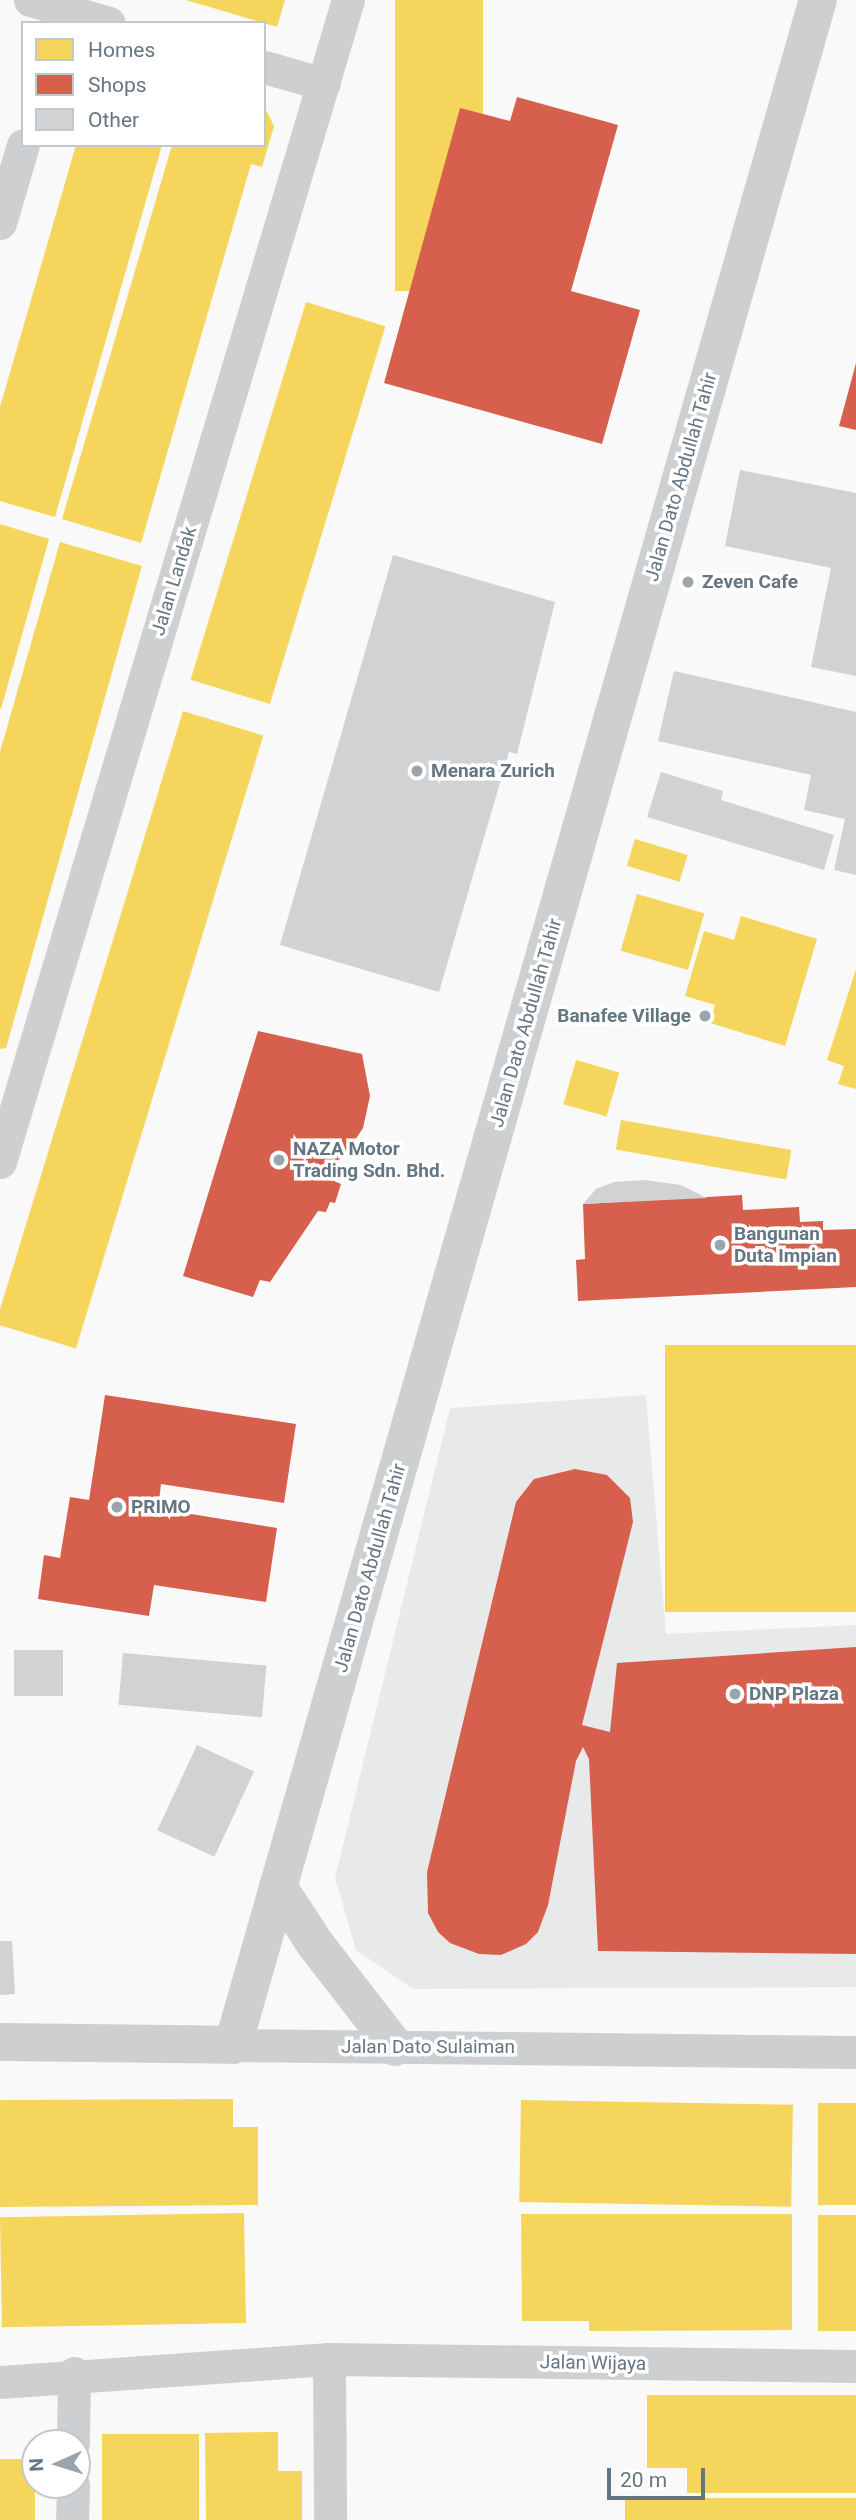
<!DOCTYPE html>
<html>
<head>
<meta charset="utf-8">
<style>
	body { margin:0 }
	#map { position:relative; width:856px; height:2520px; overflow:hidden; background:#f9f9f9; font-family:Roboto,sans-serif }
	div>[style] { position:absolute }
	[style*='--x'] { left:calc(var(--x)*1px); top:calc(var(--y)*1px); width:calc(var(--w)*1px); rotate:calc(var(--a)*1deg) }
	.built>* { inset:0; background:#e8e9e9 }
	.homes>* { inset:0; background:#f6d55c; transform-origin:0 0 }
	.shops>* { inset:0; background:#d6604d }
	.building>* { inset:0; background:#d0d2d3; transform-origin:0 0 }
	.minor>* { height:33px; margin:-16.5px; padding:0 16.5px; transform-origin:16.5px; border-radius:16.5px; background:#cecfd0 }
	.tertiary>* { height:38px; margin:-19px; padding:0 19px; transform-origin:19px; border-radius:19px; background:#cecfd0 }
	.dots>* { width:19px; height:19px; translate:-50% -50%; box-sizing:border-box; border:4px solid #fff; border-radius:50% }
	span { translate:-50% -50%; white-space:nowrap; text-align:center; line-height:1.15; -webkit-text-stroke:7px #fff; paint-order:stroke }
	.street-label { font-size:19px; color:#657683 }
	.poi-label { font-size:19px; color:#657683; font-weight:700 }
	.left { translate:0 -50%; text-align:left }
	.right { translate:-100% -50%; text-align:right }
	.legend { position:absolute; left:21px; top:21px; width:245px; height:126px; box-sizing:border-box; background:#fff; border:2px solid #c1c8cd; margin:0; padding:9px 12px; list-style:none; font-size:21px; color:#657683 }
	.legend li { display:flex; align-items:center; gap:14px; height:35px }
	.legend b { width:35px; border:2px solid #c1c8cd }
	.north { position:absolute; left:21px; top:2429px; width:70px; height:70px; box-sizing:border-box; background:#fff; border:2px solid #c1c8cd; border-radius:50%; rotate:267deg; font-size:19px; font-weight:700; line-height:28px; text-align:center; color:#657683 }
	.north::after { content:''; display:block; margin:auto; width:24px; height:32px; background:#99a4ac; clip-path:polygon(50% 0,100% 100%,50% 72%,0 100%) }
	.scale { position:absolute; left:607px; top:2468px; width:98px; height:32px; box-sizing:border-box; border:4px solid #657683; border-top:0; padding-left:9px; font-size:21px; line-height:24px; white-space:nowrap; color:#657683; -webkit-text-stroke:5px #fff; paint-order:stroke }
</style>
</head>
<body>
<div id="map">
	<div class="built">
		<div style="clip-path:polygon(646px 1395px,666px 1634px,856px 1625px,856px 1987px,413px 1989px,356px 1950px,335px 1878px,450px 1408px)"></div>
	</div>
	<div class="homes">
		<div style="clip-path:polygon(186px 0,285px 0,277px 27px)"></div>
		<div style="left:395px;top:0;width:88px;height:291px"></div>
		<div style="clip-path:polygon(264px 106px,274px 126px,262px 167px,251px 164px,141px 543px,62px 519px,172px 145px,264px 145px)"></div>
		<div style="clip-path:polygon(76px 145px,162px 145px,55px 517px,0 501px,0 407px)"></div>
		<div style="left:306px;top:302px;width:83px;height:395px;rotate:17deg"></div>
		<div style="clip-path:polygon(0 524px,49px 539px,1px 709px,0 709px)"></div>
		<div style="clip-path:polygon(60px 542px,142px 566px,6px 1048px,0 1049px,0 752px)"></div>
		<div style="left:183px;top:711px;width:84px;height:641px;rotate:17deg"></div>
		<div style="left:635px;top:839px;width:55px;height:28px;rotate:17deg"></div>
		<div style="left:637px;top:894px;width:70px;height:59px;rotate:16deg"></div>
		<div style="clip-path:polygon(741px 916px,817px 939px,785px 1046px,710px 1023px,715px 1005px,685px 996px,704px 931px,734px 940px)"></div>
		<div style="clip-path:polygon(856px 969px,856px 1089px,838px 1084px,844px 1066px,827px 1060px)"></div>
		<div style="left:576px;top:1060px;width:45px;height:46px;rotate:16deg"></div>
		<div style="left:621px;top:1120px;width:173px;height:30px;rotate:10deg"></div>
		<div style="left:856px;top:1345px;width:267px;height:191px;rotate:90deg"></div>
		<div style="clip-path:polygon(233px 2099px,233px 2127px,258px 2127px,258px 2205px,0 2207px,0 2100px)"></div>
		<div style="left:521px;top:2100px;width:272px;height:102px;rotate:1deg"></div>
		<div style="left:818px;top:2103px;width:38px;height:102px"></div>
		<div style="left:244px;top:2213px;width:110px;height:244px;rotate:89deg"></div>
		<div style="clip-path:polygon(521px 2214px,792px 2214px,792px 2330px,589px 2331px,589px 2321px,522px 2321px)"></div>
		<div style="left:818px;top:2215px;width:38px;height:116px"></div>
		<div style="clip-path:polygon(647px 2395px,856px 2395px,856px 2493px,687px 2493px,687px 2468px,647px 2468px)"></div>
		<div style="clip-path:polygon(278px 2432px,278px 2471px,302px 2471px,302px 2520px,206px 2520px,205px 2433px)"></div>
		<div style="left:102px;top:2434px;width:97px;height:86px"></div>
		<div style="left:0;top:2459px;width:35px;height:61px"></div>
		<div style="left:625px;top:2498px;width:231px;height:22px"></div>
	</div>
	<div class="shops">
		<div style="clip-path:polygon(517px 97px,618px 125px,571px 291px,640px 310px,602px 444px,384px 383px,460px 108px,510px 121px)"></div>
		<div style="clip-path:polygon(856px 363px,856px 430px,839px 426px)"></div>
		<div style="clip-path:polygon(258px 1031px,362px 1054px,370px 1096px,363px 1128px,345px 1155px,333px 1164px,334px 1181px,341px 1184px,335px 1203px,330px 1202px,326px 1212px,318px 1211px,270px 1282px,260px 1280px,253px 1297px,183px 1276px)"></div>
		<div style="clip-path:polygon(742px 1195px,743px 1210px,799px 1207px,800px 1222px,823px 1221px,823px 1230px,856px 1229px,856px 1287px,578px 1301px,576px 1260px,585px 1259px,583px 1204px)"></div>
		<div style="clip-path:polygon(105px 1395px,296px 1424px,284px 1503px,161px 1484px,159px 1501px,167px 1503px,166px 1510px,277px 1528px,266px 1602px,154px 1585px,149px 1616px,38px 1599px,44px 1555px,60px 1558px,70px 1497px,89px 1500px)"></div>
		<div style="clip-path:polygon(575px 1469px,607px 1475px,630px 1498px,633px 1522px,582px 1725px,610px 1732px,617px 1663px,856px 1647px,856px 1954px,598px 1951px,589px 1759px,583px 1747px,576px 1761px,548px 1905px,538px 1932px,526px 1944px,501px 1955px,479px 1954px,450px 1943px,438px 1932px,428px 1913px,427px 1872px,516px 1502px,534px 1479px)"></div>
	</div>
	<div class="building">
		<div style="clip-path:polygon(740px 470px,856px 493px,856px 676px,811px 667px,831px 568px,725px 546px)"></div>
		<div style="clip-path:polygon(393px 555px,555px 602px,517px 754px,509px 752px,439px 992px,280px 945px)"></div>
		<div style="clip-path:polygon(674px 671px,856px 712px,856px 875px,834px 870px,845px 819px,804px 810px,811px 775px,658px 741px)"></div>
		<div style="clip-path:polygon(661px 772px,723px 791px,721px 800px,834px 835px,824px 870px,647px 817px)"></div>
		<div style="clip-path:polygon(644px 1180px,681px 1185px,707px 1198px,583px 1204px,596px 1189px,614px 1182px)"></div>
		<div style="left:14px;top:1650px;width:49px;height:46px"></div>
		<div style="left:123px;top:1653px;width:144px;height:52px;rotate:5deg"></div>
		<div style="left:197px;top:1745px;width:63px;height:94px;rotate:25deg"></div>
		<div style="clip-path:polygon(0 1941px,12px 1941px,15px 1994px,0 1995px)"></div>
	</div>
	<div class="minor">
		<div style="--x:30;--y:0;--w:82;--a:16.2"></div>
		<div style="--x:264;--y:67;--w:62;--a:15.8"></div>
		<div style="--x:0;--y:223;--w:81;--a:-73.6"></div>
		<div style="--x:0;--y:1162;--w:1213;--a:-73.33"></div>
		<div style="--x:233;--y:2045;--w:623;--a:0.64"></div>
		<div style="--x:329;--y:2359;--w:161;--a:89.6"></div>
		<div style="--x:0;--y:2382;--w:330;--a:-4"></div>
		<div style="--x:329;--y:2359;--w:527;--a:0.76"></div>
		<div style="--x:73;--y:2443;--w:70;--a:-89.2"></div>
		<div style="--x:72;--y:2520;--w:35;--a:-88"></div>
	</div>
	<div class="tertiary">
		<div style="--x:278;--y:1887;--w:69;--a:56.8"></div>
		<div style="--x:316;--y:1945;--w:129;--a:52.2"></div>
		<div style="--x:0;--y:2042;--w:233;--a:0.7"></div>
		<div style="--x:233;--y:2045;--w:2127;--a:-74.04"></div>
	</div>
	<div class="dots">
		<div style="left:688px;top:582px;background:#99a4ac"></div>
		<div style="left:417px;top:771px;background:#99a4ac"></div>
		<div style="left:705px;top:1016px;background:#99a4ac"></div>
		<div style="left:279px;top:1160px;background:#99a4ac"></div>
		<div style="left:720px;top:1245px;background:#99a4ac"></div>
		<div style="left:117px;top:1507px;background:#99a4ac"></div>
		<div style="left:735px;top:1694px;background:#99a4ac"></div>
	</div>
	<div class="street-label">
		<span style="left:681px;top:477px;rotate:-74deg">Jalan Dato Abdullah Tahir</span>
		<span style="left:174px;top:581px;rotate:-73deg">Jalan Landak</span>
		<span style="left:526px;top:1023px;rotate:-74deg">Jalan Dato Abdullah Tahir</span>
		<span style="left:370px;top:1568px;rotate:-74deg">Jalan Dato Abdullah Tahir</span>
		<span style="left:428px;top:2047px">Jalan Dato Sulaiman</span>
		<span style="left:593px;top:2363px;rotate:1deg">Jalan Wijaya</span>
	</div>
	<div class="poi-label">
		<span class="left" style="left:702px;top:582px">Zeven Cafe</span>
		<span class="left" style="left:431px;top:771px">Menara Zurich</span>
		<span class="right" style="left:691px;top:1016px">Banafee Village</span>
		<span class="left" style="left:293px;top:1160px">NAZA Motor<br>Trading Sdn. Bhd.</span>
		<span class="left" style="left:734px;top:1245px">Bangunan<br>Duta Impian</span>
		<span class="left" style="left:131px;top:1507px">PRIMO</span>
		<span class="left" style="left:749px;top:1694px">DNP Plaza</span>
	</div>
	<ul class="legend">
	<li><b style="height:19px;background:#f6d55c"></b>Homes</li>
	<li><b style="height:19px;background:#d6604d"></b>Shops</li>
	<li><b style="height:19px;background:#d0d2d3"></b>Other</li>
	</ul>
	<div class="north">N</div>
	<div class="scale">20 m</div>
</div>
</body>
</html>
